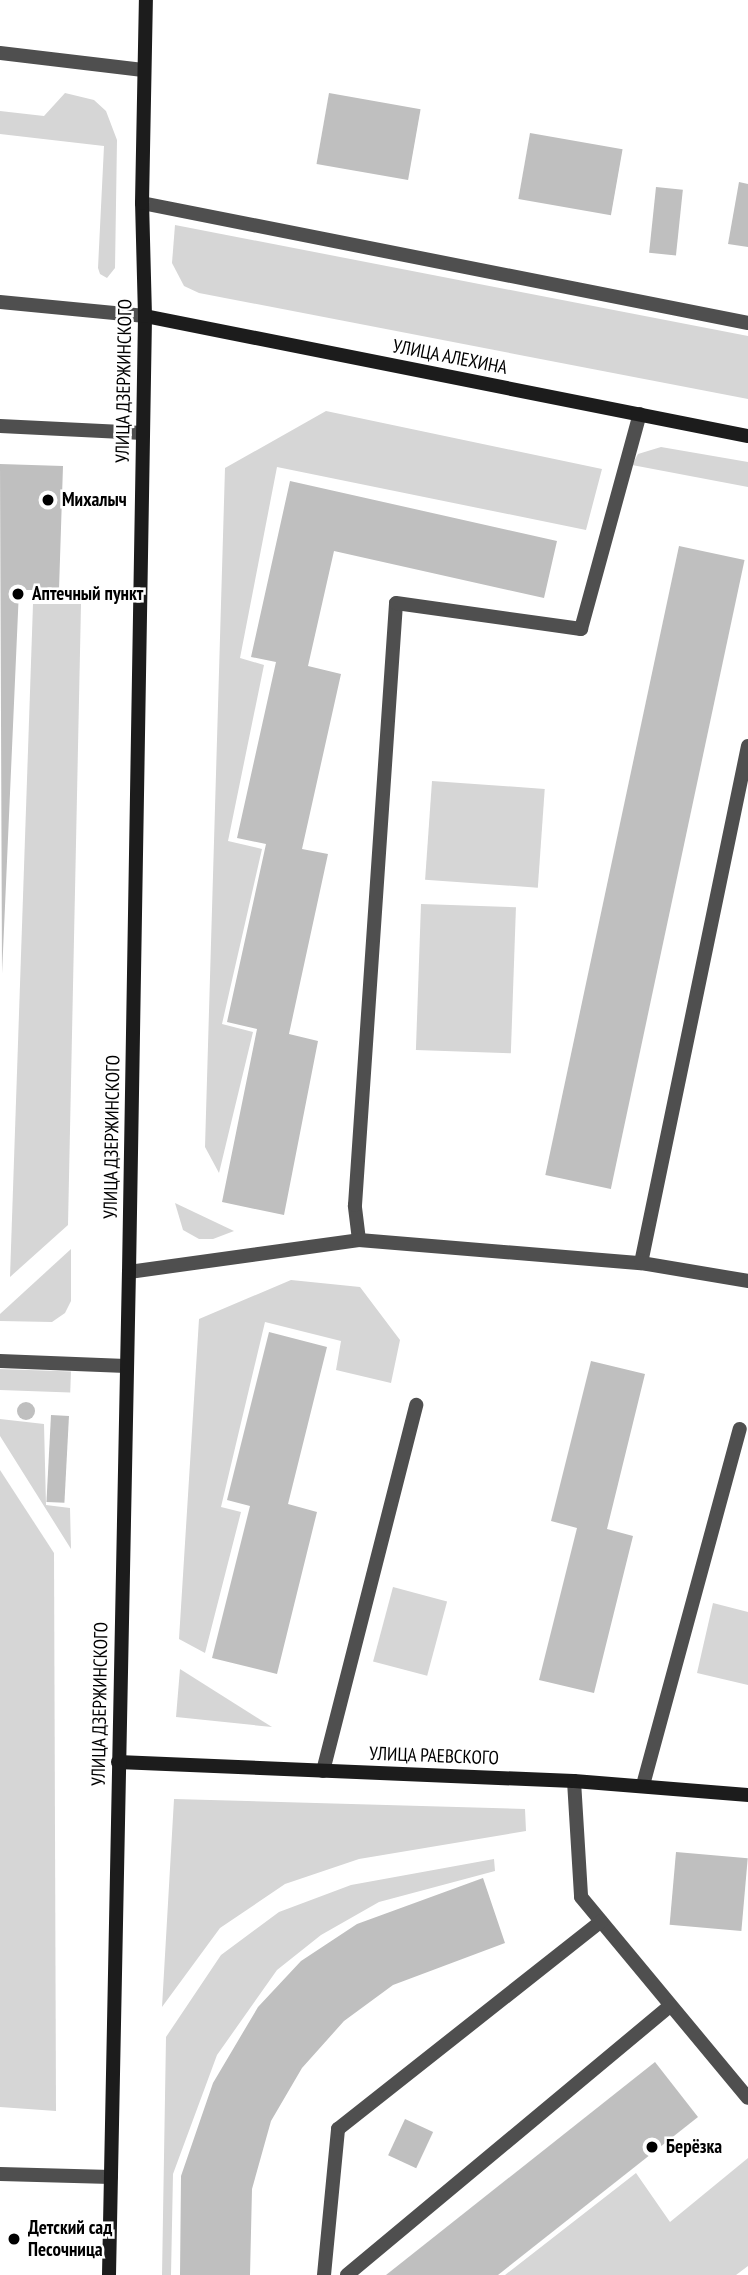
<!DOCTYPE html>
<html>
<head>
<meta charset="utf-8">
<style>
	body { margin:0 }
	#map { position:relative; width:748px; height:2275px; overflow:hidden; background:#fff; font-family:"PT Sans Narrow",sans-serif }
	div>[style] { position:absolute }
	[style*='--x'] { left:calc(var(--x)*1px); top:calc(var(--y)*1px); width:calc(var(--w)*1px); rotate:calc(var(--a)*1deg) }
	.green>* { inset:0; background:#d6d6d6; transform-origin:0 0 }
	.building>* { inset:0; background:#bfbfbf; transform-origin:0 0 }
	.round { border-radius:50% }
	.lane>* { height:14px; margin:-7px; padding:0 7px; transform-origin:7px; border-radius:7px; background:#4f4f4f }
	.street>* { height:14px; margin:-7px; padding:0 7px; transform-origin:7px; border-radius:7px; background:#4f4f4f }
	.secondary>* { height:14px; margin:-7px; padding:0 7px; transform-origin:7px; border-radius:7px; background:#1c1c1c }
	.dots>* { width:19px; height:19px; translate:-50% -50%; box-sizing:border-box; border:4px solid #fff; border-radius:50% }
	span { translate:-50% -50%; white-space:nowrap; text-align:center; line-height:1.15; -webkit-text-stroke:5px #fff; paint-order:stroke }
	.street-label { font-size:19px; color:#000 }
	.poi-label { font-size:19px; color:#000; font-weight:700 }
	.left { translate:0 -50%; text-align:left }
</style>
</head>
<body>
<div id="map">
	<div class="green">
		<div style="clip-path:polygon(65px 93px,94px 100px,106px 111px,117px 140px,115px 268px,107px 278px,100px 274px,98px 268px,104px 146px,0 134px,0 111px,44px 116px)"></div>
		<div style="clip-path:polygon(175px 225px,748px 336px,748px 399px,199px 293px,184px 286px,172px 263px)"></div>
		<div style="clip-path:polygon(326px 411px,602px 469px,586px 530px,277px 467px,240px 658px,264px 665px,228px 841px,262px 849px,222px 1024px,253px 1032px,219px 1173px,205px 1147px,225px 468px)"></div>
		<div style="clip-path:polygon(661px 447px,748px 462px,748px 487px,632px 465px,638px 454px)"></div>
		<div style="clip-path:polygon(33px 604px,81px 604px,68px 1225px,10px 1277px)"></div>
		<div style="left:432px;top:781px;width:113px;height:99px;rotate:4deg"></div>
		<div style="left:421px;top:904px;width:95px;height:146px;rotate:2deg"></div>
		<div style="clip-path:polygon(175px 1203px,234px 1231px,213px 1239px,199px 1239px,183px 1230px)"></div>
		<div style="clip-path:polygon(71px 1249px,71px 1301px,65px 1313px,52px 1322px,0 1321px,0 1314px)"></div>
		<div style="clip-path:polygon(291px 1280px,360px 1287px,400px 1340px,391px 1383px,336px 1370px,341px 1341px,265px 1322px,221px 1507px,241px 1512px,205px 1653px,179px 1639px,199px 1319px)"></div>
		<div style="left:0;top:1369px;width:71px;height:21px;rotate:2deg"></div>
		<div style="clip-path:polygon(0 1419px,44px 1424px,46px 1505px,70px 1508px,71px 1549px,0 1436px)"></div>
		<div style="clip-path:polygon(0 1470px,54px 1553px,56px 2111px,0 2107px)"></div>
		<div style="left:393px;top:1587px;width:56px;height:77px;rotate:15deg"></div>
		<div style="clip-path:polygon(713px 1603px,748px 1612px,748px 1685px,697px 1673px)"></div>
		<div style="clip-path:polygon(180px 1669px,272px 1727px,176px 1717px)"></div>
		<div style="clip-path:polygon(174px 1799px,525px 1809px,526px 1831px,359px 1859px,285px 1884px,220px 1928px,162px 2007px)"></div>
		<div style="clip-path:polygon(494px 1859px,495px 1871px,379px 1902px,321px 1935px,277px 1970px,217px 2055px,173px 2174px,171px 2275px,162px 2275px,166px 2037px,221px 1955px,279px 1912px,351px 1885px)"></div>
		<div style="clip-path:polygon(748px 2158px,748px 2266px,736px 2275px,505px 2275px,636px 2173px,670px 2222px)"></div>
	</div>
	<div class="building">
		<div style="left:329px;top:93px;width:93px;height:72px;rotate:10deg"></div>
		<div style="left:530px;top:133px;width:94px;height:67px;rotate:10deg"></div>
		<div style="clip-path:polygon(739px 182px,748px 184px,748px 247px,728px 244px)"></div>
		<div style="left:656px;top:187px;width:27px;height:66px;rotate:6deg"></div>
		<div style="clip-path:polygon(0 464px,63px 466px,59px 590px,19px 590px,2px 974px)"></div>
		<div style="clip-path:polygon(290px 481px,557px 541px,544px 598px,334px 551px,308px 666px,341px 674px,302px 849px,328px 854px,289px 1034px,318px 1041px,284px 1215px,222px 1202px,257px 1029px,227px 1022px,266px 844px,237px 838px,276px 662px,251px 657px)"></div>
		<div style="left:679px;top:546px;width:67px;height:643px;rotate:12deg"></div>
		<div style="clip-path:polygon(269px 1332px,327px 1347px,288px 1504px,317px 1512px,277px 1674px,212px 1658px,250px 1506px,227px 1500px)"></div>
		<div style="clip-path:polygon(591px 1361px,645px 1374px,607px 1529px,633px 1536px,594px 1693px,539px 1680px,577px 1528px,551px 1521px)"></div>
		<div class="round" style="left:17px;top:1402px;width:18px;height:18px"></div>
		<div style="left:51px;top:1415px;width:18px;height:87px;rotate:3deg"></div>
		<div style="left:676px;top:1852px;width:72px;height:73px;rotate:5deg"></div>
		<div style="clip-path:polygon(483px 1878px,505px 1943px,393px 1985px,344px 2021px,302px 2068px,271px 2121px,252px 2189px,250px 2275px,180px 2275px,181px 2176px,213px 2083px,258px 2007px,301px 1961px,357px 1924px)"></div>
		<div style="clip-path:polygon(655px 2062px,698px 2117px,498px 2275px,386px 2275px)"></div>
		<div style="left:405px;top:2119px;width:31px;height:40px;rotate:25deg"></div>
	</div>
	<div class="lane">
		<div style="--x:0;--y:302;--w:146;--a:5.5"></div>
		<div style="--x:0;--y:426;--w:143;--a:2.8"></div>
		<div style="--x:359;--y:1240;--w:35;--a:-97"></div>
		<div style="--x:355;--y:1205;--w:603;--a:-86.1"></div>
		<div style="--x:396;--y:603;--w:187;--a:8"></div>
		<div style="--x:581;--y:629;--w:223;--a:-74.7"></div>
		<div style="--x:641;--y:1263;--w:528;--a:-78.31"></div>
		<div style="--x:129;--y:1272;--w:232;--a:-7.9"></div>
		<div style="--x:359;--y:1240;--w:283;--a:4.7"></div>
		<div style="--x:641;--y:1263;--w:109;--a:9.5"></div>
		<div style="--x:0;--y:1361;--w:126;--a:2.3"></div>
		<div style="--x:323;--y:1771;--w:378;--a:-75.7"></div>
		<div style="--x:574;--y:1781;--w:116;--a:86.5"></div>
		<div style="--x:581;--y:1897;--w:261;--a:50.3"></div>
		<div style="--x:643;--y:1785;--w:369;--a:-74.8"></div>
		<div style="--x:324;--y:2275;--w:147;--a:-84.5"></div>
		<div style="--x:338;--y:2129;--w:335;--a:-38.3"></div>
		<div style="--x:347;--y:2275;--w:420;--a:-39.8"></div>
	</div>
	<div class="street">
		<div style="--x:0;--y:53;--w:144;--a:6.8"></div>
		<div style="--x:142;--y:203;--w:618;--a:11.2"></div>
		<div style="--x:0;--y:2174;--w:111;--a:1.5"></div>
	</div>
	<div class="secondary">
		<div style="--x:145;--y:316;--w:615;--a:11.26"></div>
		<div style="--x:118;--y:1762;--w:456;--a:2.4"></div>
		<div style="--x:574;--y:1781;--w:175;--a:4.6"></div>
		<div style="--x:109;--y:2275;--w:1003;--a:-88.86"></div>
		<div style="--x:129;--y:1272;--w:956;--a:-89.04"></div>
		<div style="--x:145;--y:316;--w:113;--a:-91.5"></div>
		<div style="--x:142;--y:203;--w:203;--a:-88.9"></div>
	</div>
	<div class="dots">
		<div style="left:48px;top:500px;background:#000"></div>
		<div style="left:18px;top:594px;background:#000"></div>
		<div style="left:652px;top:2147px;background:#000"></div>
		<div style="left:14px;top:2239px;background:#000"></div>
	</div>
	<div class="street-label">
		<span style="left:450px;top:357px;rotate:11deg">УЛИЦА АЛЕХИНА</span>
		<span style="left:124px;top:381px;rotate:-89deg">УЛИЦА ДЗЕРЖИНСКОГО</span>
		<span style="left:112px;top:1137px;rotate:-89deg">УЛИЦА ДЗЕРЖИНСКОГО</span>
		<span style="left:100px;top:1704px;rotate:-89deg">УЛИЦА ДЗЕРЖИНСКОГО</span>
		<span style="left:434px;top:1756px;rotate:2deg">УЛИЦА РАЕВСКОГО</span>
	</div>
	<div class="poi-label">
		<span class="left" style="left:62px;top:500px">Михалыч</span>
		<span class="left" style="left:32px;top:594px">Аптечный пункт</span>
		<span class="left" style="left:666px;top:2147px">Берёзка</span>
		<span class="left" style="left:28px;top:2239px">Детский сад<br>Песочница</span>
	</div>
</div>
</body>
</html>
